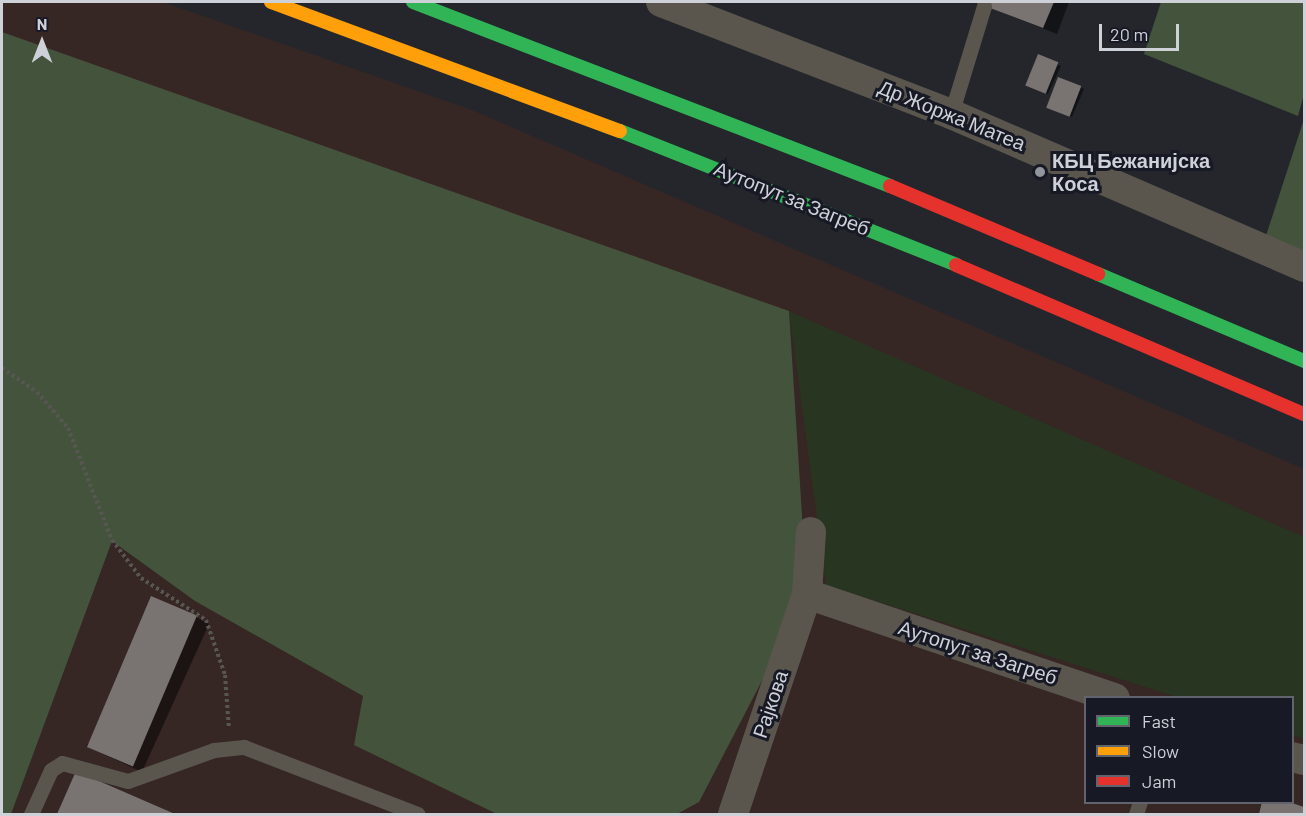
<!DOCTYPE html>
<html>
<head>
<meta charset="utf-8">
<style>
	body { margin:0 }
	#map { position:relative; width:1306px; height:816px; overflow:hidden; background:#24262c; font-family:Barlow,sans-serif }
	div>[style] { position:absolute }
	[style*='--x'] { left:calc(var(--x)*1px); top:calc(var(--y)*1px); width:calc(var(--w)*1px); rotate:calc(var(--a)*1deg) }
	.commercial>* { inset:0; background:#362624 }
	.green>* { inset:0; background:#283521 }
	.forest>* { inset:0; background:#44543c }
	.shadow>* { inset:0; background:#0007 }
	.building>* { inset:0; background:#797372; transform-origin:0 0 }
	.path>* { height:4px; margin-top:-2px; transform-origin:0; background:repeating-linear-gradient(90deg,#585652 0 3px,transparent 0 6px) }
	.lane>* { height:15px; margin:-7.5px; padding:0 7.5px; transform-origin:7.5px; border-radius:7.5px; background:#5a564d }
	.street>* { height:30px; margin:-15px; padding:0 15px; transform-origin:15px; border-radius:15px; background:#5a564d }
	.fast>* { height:14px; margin:-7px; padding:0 7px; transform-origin:7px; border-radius:7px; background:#30b455 }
	.slow>* { height:14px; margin:-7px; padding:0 7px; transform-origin:7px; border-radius:7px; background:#ff9f0a }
	.jam>* { height:14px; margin:-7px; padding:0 7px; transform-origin:7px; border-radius:7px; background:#e5322d }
	.dots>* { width:16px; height:16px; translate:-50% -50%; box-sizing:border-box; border:3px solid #171a25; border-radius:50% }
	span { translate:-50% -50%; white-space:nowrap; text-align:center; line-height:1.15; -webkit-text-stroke:6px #171a25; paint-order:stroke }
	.street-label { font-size:20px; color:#cfd1d9 }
	.poi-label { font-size:20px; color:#cfd1d9; font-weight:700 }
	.left { translate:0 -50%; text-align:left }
	.frame { position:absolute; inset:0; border:3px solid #cfd1d9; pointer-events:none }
	.legend { position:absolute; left:1084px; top:696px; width:210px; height:108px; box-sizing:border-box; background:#171a25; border:2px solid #61636d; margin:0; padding:8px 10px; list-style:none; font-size:18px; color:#cfd1d9 }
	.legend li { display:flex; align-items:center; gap:12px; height:30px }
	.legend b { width:30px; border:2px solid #61636d }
	.north { position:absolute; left:12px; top:12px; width:60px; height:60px; -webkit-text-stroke:4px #171a25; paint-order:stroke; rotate:0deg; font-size:16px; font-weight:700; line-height:24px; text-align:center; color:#cfd1d9 }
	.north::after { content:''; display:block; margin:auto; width:21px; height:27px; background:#cfd1d9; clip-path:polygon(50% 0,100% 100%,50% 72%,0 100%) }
	.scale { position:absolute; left:1099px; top:24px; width:80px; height:27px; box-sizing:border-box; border:3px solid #cfd1d9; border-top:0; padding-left:8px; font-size:18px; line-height:21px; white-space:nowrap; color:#cfd1d9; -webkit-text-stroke:4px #171a25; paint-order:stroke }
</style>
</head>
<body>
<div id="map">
	<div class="commercial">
		<div style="clip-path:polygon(evenodd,2px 2px,163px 2px,472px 110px,1304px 469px,1304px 814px,2px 814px,2px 2px,1086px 698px,1292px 698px,1292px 802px,1086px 802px,1086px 698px)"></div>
	</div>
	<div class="green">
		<div style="clip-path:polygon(789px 311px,1304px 537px,1304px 739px,1293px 735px,1292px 698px,1177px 697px,826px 585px)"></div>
	</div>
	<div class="forest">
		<div style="clip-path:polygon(1161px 2px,1304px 2px,1304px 94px,1298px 116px,1144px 54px)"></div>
		<div style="clip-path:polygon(2px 32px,789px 311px,807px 594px,699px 802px,677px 814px,497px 814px,354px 745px,363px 696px,195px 601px,112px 541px,11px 814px,2px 814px)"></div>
		<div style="clip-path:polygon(1304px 119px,1304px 267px,1262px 248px)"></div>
	</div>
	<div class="shadow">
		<div style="clip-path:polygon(975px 2px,1069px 2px,1057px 34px)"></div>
		<div style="clip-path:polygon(1057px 64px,1061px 66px,1048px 94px,1030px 86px)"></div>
		<div style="clip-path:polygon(1080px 87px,1084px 89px,1072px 117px,1051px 109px)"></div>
		<div style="clip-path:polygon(196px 617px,209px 624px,142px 772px,86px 746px)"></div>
		<div style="clip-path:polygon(76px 773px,171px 814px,60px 814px)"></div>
		<div style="clip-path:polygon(1264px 802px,1285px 802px,1304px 809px,1304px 814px,1260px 814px)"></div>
	</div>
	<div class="building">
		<div style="clip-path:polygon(974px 2px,1054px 2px,1043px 28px)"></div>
		<div style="left:1038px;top:54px;width:22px;height:34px;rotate:22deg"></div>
		<div style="left:1058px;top:77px;width:25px;height:33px;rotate:21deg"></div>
		<div style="left:151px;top:596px;width:50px;height:164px;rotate:23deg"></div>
		<div style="clip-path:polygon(76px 771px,175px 814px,57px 814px)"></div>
		<div style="clip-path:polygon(1262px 802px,1289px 802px,1304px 807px,1304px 814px,1259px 814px)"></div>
	</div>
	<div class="path">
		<div style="--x:2;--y:368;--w:42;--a:34.4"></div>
		<div style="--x:37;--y:392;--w:48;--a:49.3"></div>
		<div style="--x:68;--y:428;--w:120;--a:68.6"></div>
		<div style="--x:112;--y:540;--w:48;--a:52.7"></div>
		<div style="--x:141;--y:578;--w:77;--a:32.9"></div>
		<div style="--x:206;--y:620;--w:58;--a:70.9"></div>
		<div style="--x:225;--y:675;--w:54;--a:85.8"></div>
	</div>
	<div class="lane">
		<div style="--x:951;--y:114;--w:113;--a:-73"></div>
		<div style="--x:31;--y:814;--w:48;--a:-65.6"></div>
		<div style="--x:51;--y:770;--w:13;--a:-32"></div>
		<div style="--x:62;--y:763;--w:68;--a:15.3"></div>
		<div style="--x:128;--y:781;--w:91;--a:-19.8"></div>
		<div style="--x:214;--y:750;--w:30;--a:-6"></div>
		<div style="--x:244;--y:747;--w:186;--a:21.1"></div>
		<div style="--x:1136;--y:814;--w:13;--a:-72"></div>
	</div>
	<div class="street">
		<div style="--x:661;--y:2;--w:311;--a:21.1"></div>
		<div style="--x:951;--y:114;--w:385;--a:23.4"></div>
		<div style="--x:807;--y:594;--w:325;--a:18.7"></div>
		<div style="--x:1292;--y:757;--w:12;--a:14"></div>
		<div style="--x:733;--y:814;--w:232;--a:-71.4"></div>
		<div style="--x:807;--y:594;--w:62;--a:-86.3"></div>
	</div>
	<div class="fast">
		<div style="--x:413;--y:2;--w:511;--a:21.09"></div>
		<div style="--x:620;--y:131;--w:362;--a:21.7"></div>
		<div style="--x:1098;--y:274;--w:224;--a:22.9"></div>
	</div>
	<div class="slow">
		<div style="--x:271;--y:2;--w:372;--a:20.3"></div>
	</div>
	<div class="jam">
		<div style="--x:890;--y:186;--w:226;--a:22.9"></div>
		<div style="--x:956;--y:265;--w:379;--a:23.2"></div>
	</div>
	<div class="dots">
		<div style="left:1040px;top:172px;background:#93959c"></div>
	</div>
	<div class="street-label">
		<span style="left:952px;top:115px;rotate:22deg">Др Жоржа Матеа</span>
		<span style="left:792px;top:198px;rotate:22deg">Аутопут за Загреб</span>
		<span style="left:978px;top:652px;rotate:18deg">Аутопут за Загреб</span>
		<span style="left:770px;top:704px;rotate:-71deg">Рајкова</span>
	</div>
	<div class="poi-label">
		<span class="left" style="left:1052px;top:172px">КБЦ Бежанијска<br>Коса</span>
	</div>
	<div class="frame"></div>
	<ul class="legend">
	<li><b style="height:8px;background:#30b455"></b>Fast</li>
	<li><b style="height:8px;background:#ff9f0a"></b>Slow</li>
	<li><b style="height:8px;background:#e5322d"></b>Jam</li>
	</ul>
	<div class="north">N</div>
	<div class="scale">20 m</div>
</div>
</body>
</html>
